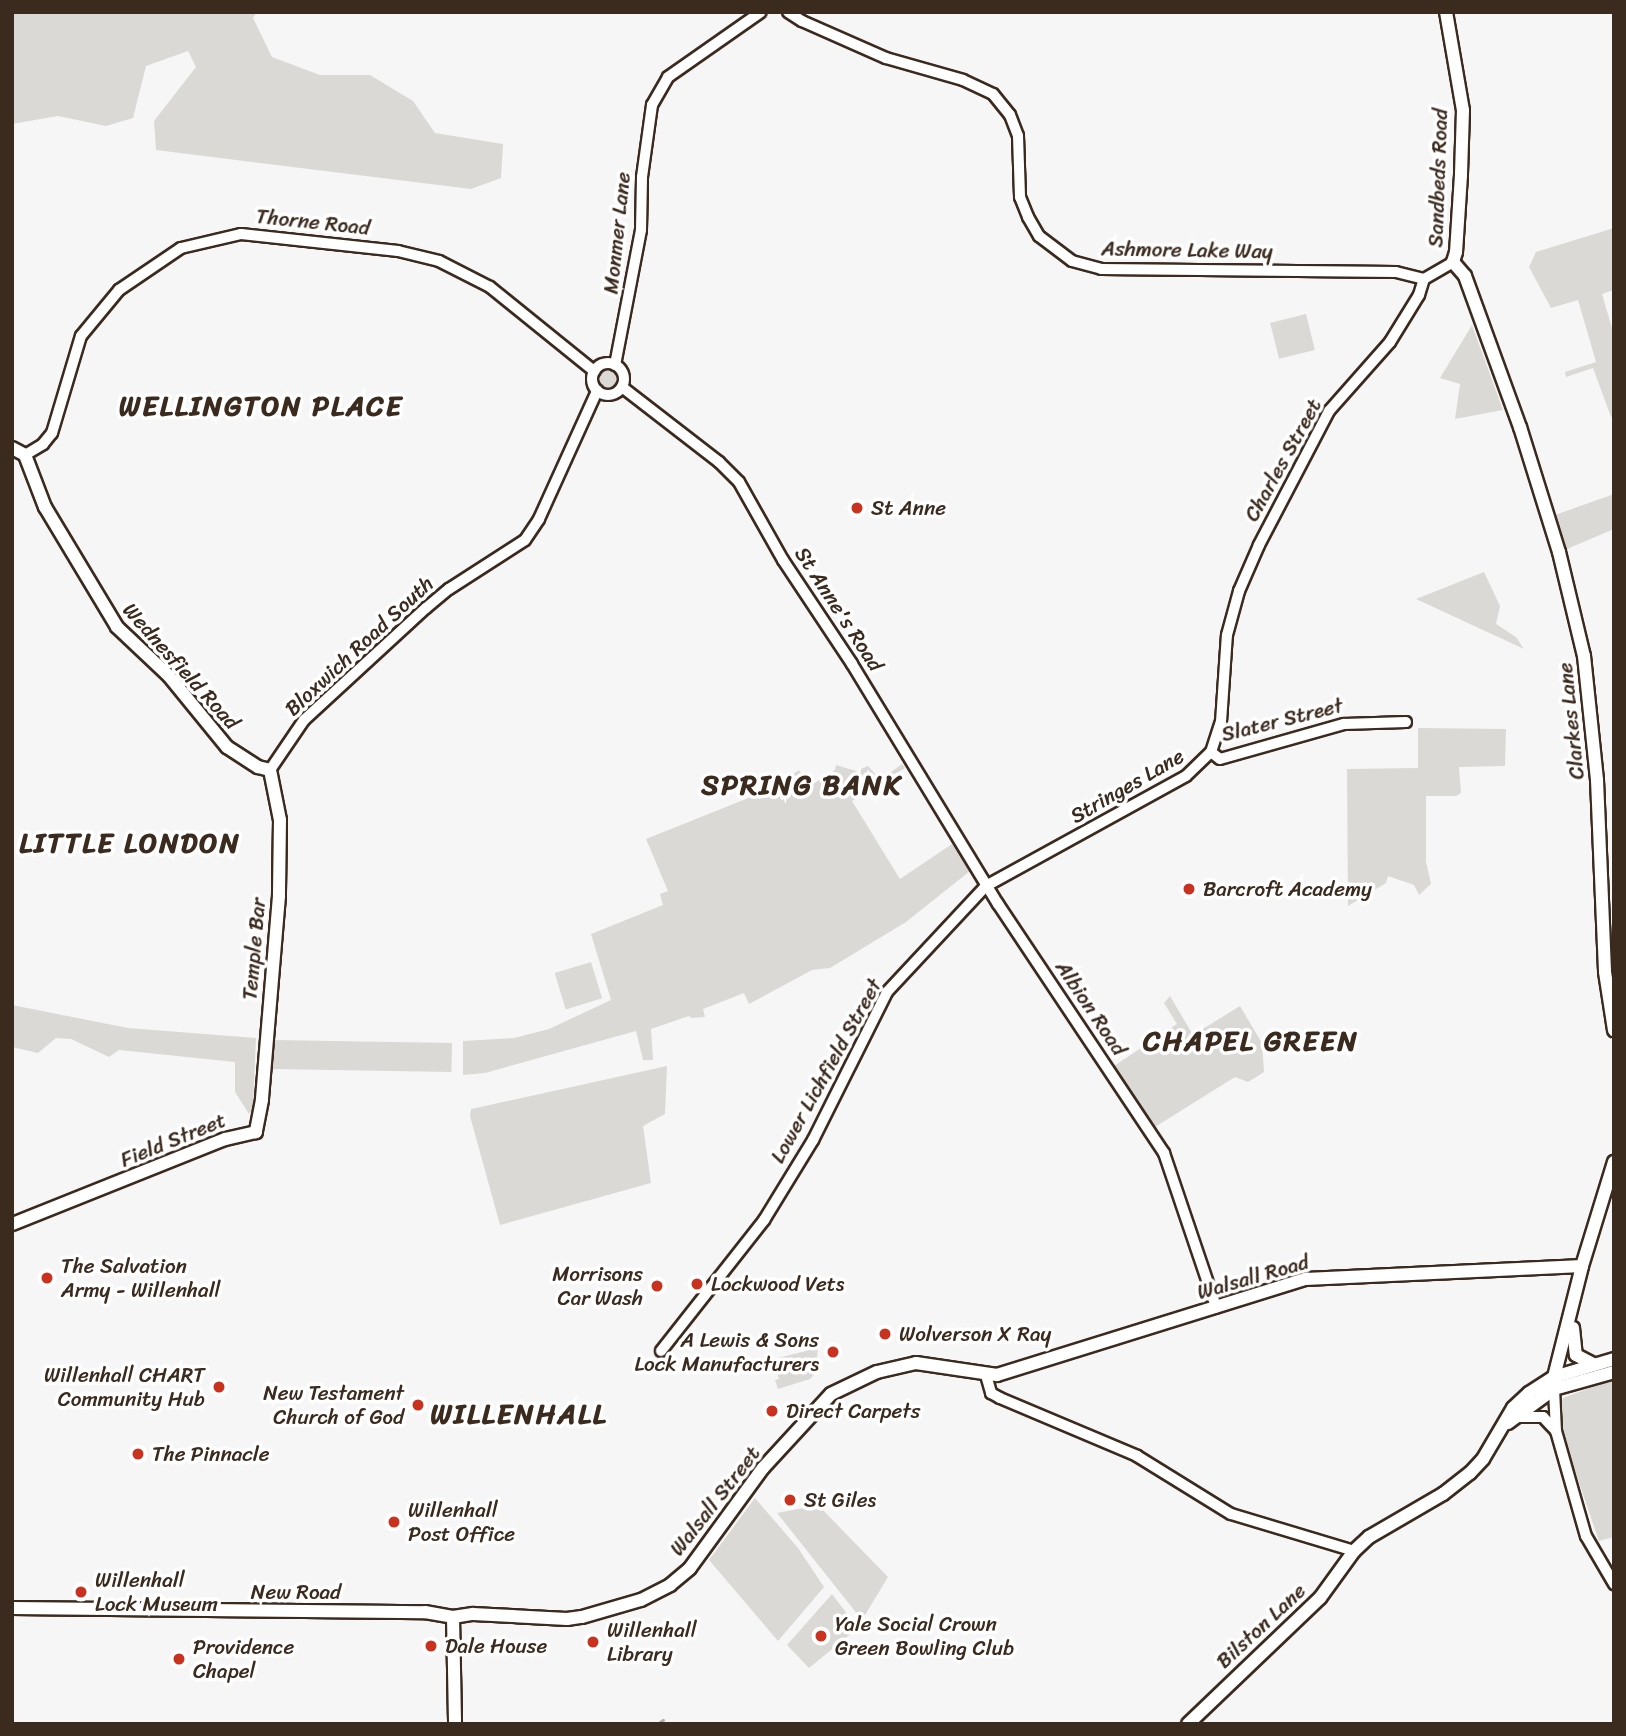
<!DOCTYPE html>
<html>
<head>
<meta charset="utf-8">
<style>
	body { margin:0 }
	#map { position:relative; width:1626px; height:1736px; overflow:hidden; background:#f7f6f6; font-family:Sriracha,sans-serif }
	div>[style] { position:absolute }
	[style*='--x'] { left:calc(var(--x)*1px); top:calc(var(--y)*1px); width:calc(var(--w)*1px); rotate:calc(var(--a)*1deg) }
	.green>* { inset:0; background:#dbd9d6; transform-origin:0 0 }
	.round { border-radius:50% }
	.stream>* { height:2.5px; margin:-1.25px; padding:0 1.25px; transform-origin:1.25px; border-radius:1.25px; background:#b4aeaa }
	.roads { filter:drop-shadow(2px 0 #3b2a1e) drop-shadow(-2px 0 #3b2a1e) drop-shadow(0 2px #3b2a1e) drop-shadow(0 -2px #3b2a1e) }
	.minor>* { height:10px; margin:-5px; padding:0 5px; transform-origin:5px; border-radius:5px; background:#fff }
	.minor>.ring { margin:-5px; padding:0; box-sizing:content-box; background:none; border:10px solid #fff; border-radius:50% }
	.major>* { height:12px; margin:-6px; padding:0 6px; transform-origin:6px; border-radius:6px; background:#fff }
	.dots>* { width:19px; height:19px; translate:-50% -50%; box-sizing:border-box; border:4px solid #fff; border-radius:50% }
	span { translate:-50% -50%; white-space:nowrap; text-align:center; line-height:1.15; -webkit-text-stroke:7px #fff; paint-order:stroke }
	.street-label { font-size:21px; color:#3b2a1e }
	.poi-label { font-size:21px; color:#3b2a1e }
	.left { translate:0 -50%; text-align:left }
	.right { translate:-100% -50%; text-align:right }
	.district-label { font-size:28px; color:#3b2a1e; font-weight:700; letter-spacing:2px }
	.frame { position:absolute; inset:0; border:14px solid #3b2a1e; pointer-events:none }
</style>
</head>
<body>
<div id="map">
	<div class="green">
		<div style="clip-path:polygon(12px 12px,257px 12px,253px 18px,272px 57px,320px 75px,370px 75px,413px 101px,435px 133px,503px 144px,501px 178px,471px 189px,156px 150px,154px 121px,196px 67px,188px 51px,146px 66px,133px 118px,106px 126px,58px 116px,12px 124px)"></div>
		<div style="clip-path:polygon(1614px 228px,1614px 290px,1602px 294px,1614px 335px,1614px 416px,1611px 417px,1593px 368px,1566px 377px,1565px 372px,1596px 362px,1578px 300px,1551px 308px,1529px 267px,1536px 252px)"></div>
		<div style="left:1306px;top:314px;width:37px;height:37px;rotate:76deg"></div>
		<div style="clip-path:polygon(1472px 325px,1503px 410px,1455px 419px,1460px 384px,1440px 378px)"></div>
		<div class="round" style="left:597px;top:368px;width:20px;height:20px"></div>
		<div style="clip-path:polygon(1614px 494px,1614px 529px,1567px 549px,1555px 515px)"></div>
		<div style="clip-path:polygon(1484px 572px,1500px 606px,1496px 624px,1516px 637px,1524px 649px,1416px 599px)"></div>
		<div style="clip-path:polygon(1418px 728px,1506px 729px,1505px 766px,1459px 767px,1461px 793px,1456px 796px,1426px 796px,1426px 862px,1431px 884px,1419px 895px,1414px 885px,1388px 876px,1386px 883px,1348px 906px,1347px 769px,1418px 768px)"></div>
		<div style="clip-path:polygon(902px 764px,905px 768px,852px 801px,900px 879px,952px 844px,970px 871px,906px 922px,830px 968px,812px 970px,749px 1004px,744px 993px,703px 1009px,705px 1017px,691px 1018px,689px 1016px,651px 1029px,653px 1060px,643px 1060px,636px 1031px,485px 1073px,463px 1075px,463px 1041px,514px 1038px,549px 1029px,611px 1000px,591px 934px,663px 905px,660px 894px,668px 891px,646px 839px,771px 789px,799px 770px,810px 786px,835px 770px,836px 765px,856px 771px,868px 766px,878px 777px,887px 775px)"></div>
		<div style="left:591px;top:962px;width:38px;height:38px;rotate:73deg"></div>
		<div style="clip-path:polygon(1170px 996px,1193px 1035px,1240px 1006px,1262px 1043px,1264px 1072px,1248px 1082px,1235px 1077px,1155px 1127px,1114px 1066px,1177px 1024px,1164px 1003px)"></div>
		<div style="clip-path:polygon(12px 1005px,128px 1028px,256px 1038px,253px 1108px,249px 1114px,235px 1092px,235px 1062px,119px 1050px,109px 1057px,71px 1039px,56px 1038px,38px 1053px,12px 1047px)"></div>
		<div style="left:273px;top:1040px;width:179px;height:29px;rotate:1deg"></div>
		<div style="clip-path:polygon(667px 1066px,665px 1114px,643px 1126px,651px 1183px,500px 1225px,470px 1116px,471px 1109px)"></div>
		<div style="clip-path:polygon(818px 1348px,815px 1373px,810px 1379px,778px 1389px,775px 1380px,779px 1379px,777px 1373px,781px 1371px,778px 1358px)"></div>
		<div style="clip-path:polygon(1614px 1379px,1614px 1537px,1599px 1541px,1572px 1462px,1561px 1421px,1561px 1404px,1563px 1398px)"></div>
		<div style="clip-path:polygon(755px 1498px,798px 1548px,824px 1587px,778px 1641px,709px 1560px)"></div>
		<div style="clip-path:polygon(814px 1506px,820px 1507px,888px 1577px,862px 1620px,777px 1513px)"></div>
		<div style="clip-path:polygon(832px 1594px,858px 1628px,809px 1668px,787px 1645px)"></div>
	</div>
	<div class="stream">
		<div style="--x:657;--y:1724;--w:7;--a:-34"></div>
	</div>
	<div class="roads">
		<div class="minor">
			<div style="--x:788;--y:12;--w:17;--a:33"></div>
			<div style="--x:802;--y:21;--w:92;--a:23.8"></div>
			<div style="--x:886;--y:58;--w:80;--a:15.9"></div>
			<div style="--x:963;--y:80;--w:33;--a:25"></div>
			<div style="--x:993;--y:94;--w:27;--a:51"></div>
			<div style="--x:1010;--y:115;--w:22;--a:69"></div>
			<div style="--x:1018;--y:136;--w:61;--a:88.1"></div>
			<div style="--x:1020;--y:197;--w:22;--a:68"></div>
			<div style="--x:1028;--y:217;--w:22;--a:60"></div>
			<div style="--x:1039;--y:236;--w:41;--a:37.1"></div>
			<div style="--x:1072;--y:261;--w:30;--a:15"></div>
			<div style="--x:1101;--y:269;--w:295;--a:0.6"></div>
			<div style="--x:1396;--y:272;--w:29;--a:14"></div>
			<div class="ring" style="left:592px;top:363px;width:22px;height:22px"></div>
			<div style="--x:615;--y:365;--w:137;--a:-79.1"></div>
			<div style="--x:641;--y:230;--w:53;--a:-88.9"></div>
			<div style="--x:642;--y:177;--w:73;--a:-82.1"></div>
			<div style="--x:652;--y:105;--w:32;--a:-60"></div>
			<div style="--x:668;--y:77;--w:113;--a:-35"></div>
			<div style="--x:622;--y:387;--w:123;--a:37.7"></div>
			<div style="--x:719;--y:462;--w:28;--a:45"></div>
			<div style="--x:739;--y:482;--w:90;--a:60.6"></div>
			<div style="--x:783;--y:560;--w:125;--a:56.4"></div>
			<div style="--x:852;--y:664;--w:281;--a:58.7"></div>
			<div style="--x:998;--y:904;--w:299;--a:56.3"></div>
			<div style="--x:1164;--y:1153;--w:163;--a:71.3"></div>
			<div style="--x:25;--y:455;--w:21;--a:-31"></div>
			<div style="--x:43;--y:444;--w:14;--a:-51"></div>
			<div style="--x:52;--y:433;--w:101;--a:-73.4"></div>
			<div style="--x:81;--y:336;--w:60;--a:-50.4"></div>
			<div style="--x:119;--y:290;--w:75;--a:-34.1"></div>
			<div style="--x:181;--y:248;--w:62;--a:-13.1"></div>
			<div style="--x:241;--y:234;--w:158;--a:6.2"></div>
			<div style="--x:398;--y:251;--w:42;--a:13.7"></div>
			<div style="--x:439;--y:261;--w:57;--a:27"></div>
			<div style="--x:490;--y:287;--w:134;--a:38.9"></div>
			<div style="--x:1211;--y:752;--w:11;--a:38"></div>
			<div style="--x:1220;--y:759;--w:129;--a:-15.8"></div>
			<div style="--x:1344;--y:724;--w:62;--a:-1.8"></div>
			<div style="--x:270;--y:770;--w:60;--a:-55.8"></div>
			<div style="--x:304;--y:720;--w:166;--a:-42.6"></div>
			<div style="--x:426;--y:608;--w:30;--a:-40"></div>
			<div style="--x:449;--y:589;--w:90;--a:-32.8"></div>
			<div style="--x:525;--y:540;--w:25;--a:-56"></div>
			<div style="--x:539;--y:519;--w:141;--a:-65.6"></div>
			<div style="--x:661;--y:1351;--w:167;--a:-51.8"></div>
			<div style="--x:764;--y:1220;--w:94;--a:-58.5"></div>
			<div style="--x:813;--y:1140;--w:165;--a:-63.4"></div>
			<div style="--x:887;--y:992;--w:145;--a:-47"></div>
			<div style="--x:986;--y:886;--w:228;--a:-28.8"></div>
			<div style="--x:1186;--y:776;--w:35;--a:-44"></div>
			<div style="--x:1211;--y:752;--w:32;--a:-72"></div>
			<div style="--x:1221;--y:722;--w:87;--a:-86.1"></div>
			<div style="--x:1227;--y:635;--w:46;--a:-74.7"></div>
			<div style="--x:1239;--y:591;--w:50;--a:-66.5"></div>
			<div style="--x:1259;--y:545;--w:151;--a:-62.4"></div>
			<div style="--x:1329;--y:411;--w:92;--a:-48.5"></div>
			<div style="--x:1390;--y:342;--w:55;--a:-58.3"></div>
			<div style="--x:1419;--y:295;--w:17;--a:-73"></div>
			<div style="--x:1424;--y:279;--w:34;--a:-30"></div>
			<div style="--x:986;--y:1375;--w:19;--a:74"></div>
			<div style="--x:991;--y:1393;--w:10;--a:29"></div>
			<div style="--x:1000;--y:1398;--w:149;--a:22.9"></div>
			<div style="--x:1137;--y:1456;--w:110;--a:31.7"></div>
			<div style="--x:1231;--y:1514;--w:128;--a:16.7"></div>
			<div style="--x:1554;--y:1389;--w:42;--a:87.3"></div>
			<div style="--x:1556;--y:1431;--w:109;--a:74.1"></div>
			<div style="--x:1586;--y:1536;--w:56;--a:59.7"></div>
			<div style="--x:1518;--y:1417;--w:25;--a:0"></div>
			<div style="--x:1543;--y:1417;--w:19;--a:47"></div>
		</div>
		<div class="major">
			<div style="--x:1446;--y:12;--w:99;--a:80.2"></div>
			<div style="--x:1463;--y:110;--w:65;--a:91.8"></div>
			<div style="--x:1461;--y:175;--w:77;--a:93.7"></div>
			<div style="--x:1456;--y:252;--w:10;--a:107"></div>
			<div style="--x:1453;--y:262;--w:18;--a:49"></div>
			<div style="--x:1465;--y:276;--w:161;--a:70"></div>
			<div style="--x:1520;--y:427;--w:131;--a:72.7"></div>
			<div style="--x:1559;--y:552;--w:107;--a:76.5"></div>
			<div style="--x:1584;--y:656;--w:125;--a:84"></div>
			<div style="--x:1597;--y:780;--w:192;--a:87.6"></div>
			<div style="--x:1605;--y:972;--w:59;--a:81.2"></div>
			<div style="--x:12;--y:448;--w:15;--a:28"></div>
			<div style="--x:25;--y:455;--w:56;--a:69"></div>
			<div style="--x:45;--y:507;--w:140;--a:59"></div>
			<div style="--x:117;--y:627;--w:71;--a:43.3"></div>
			<div style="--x:169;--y:676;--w:92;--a:50.8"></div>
			<div style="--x:227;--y:747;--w:37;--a:33"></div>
			<div style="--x:258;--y:767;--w:12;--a:14"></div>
			<div style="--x:270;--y:770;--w:51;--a:78.7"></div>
			<div style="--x:280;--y:820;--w:76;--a:90.8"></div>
			<div style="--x:279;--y:896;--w:205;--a:94.8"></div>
			<div style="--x:262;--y:1100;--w:33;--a:101"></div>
			<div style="--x:256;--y:1132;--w:32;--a:167"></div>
			<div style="--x:225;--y:1139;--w:229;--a:158.2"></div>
			<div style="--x:1573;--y:1328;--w:27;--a:84"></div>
			<div style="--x:1576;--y:1355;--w:19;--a:28"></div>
			<div style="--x:1554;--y:1389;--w:12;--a:-90"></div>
			<div style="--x:1554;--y:1377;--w:114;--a:-75.8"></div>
			<div style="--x:1582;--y:1266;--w:109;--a:-72.9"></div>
			<div style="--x:1508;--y:1423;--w:57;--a:-36.5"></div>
			<div style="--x:1554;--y:1389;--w:62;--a:-15.8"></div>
			<div style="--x:12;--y:1608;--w:413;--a:0.6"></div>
			<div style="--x:425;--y:1612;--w:28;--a:10"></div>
			<div style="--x:453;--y:1617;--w:20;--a:-9"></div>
			<div style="--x:473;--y:1614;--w:94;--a:3"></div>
			<div style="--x:567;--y:1619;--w:15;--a:-8"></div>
			<div style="--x:582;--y:1617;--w:61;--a:-16.1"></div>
			<div style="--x:641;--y:1600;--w:33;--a:-27"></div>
			<div style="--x:670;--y:1585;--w:26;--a:-40"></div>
			<div style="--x:690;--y:1568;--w:124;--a:-53.9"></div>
			<div style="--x:763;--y:1468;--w:100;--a:-47.4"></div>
			<div style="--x:831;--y:1394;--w:51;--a:-25.6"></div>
			<div style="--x:877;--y:1372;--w:40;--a:-13"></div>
			<div style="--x:916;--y:1363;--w:82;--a:8.4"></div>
			<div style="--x:997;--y:1375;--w:324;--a:-17.3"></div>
			<div style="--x:1306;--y:1279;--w:276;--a:-2.7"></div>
			<div style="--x:453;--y:1617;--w:107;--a:88.9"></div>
			<div style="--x:1188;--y:1724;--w:182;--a:-43.7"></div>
			<div style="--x:1320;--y:1598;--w:58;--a:-54.1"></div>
			<div style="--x:1354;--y:1551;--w:21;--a:-43"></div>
			<div style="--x:1369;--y:1537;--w:86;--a:-30.2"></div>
			<div style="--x:1443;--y:1494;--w:34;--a:-38"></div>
			<div style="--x:1470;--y:1473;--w:19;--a:-47"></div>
			<div style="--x:1483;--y:1459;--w:59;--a:-59.5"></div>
			<div style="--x:1513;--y:1408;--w:22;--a:-43"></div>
			<div style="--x:1529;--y:1393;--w:30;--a:-33"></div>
			<div style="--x:1554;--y:1377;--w:63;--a:-16.7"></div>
		</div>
	</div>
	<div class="dots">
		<div style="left:857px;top:508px;background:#c8321e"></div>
		<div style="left:1189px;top:889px;background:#c8321e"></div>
		<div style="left:47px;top:1278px;background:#c8321e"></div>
		<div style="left:697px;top:1284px;background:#c8321e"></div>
		<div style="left:657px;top:1286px;background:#c8321e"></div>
		<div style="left:885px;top:1334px;background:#c8321e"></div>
		<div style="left:833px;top:1352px;background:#c8321e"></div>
		<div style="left:219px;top:1387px;background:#c8321e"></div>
		<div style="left:418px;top:1405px;background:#c8321e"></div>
		<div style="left:772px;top:1411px;background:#c8321e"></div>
		<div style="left:138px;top:1454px;background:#c8321e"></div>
		<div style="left:790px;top:1500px;background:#c8321e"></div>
		<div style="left:394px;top:1522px;background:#c8321e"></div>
		<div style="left:81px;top:1592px;background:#c8321e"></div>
		<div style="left:821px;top:1636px;background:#c8321e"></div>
		<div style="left:593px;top:1642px;background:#c8321e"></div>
		<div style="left:431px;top:1646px;background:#c8321e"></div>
		<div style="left:179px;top:1659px;background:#c8321e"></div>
	</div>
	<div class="street-label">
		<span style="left:1438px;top:178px;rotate:-88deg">Sandbeds Road</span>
		<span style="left:313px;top:222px;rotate:6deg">Thorne Road</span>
		<span style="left:617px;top:233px;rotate:-84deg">Monmer Lane</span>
		<span style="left:1187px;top:250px;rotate:1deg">Ashmore Lake Way</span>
		<span style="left:1283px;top:460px;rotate:-61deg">Charles Street</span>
		<span style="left:839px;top:609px;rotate:57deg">St Anne's Road</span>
		<span style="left:359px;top:646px;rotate:-43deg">Bloxwich Road South</span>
		<span style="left:181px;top:666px;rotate:48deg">Wednesfield Road</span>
		<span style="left:1282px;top:720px;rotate:-14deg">Slater Street</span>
		<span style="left:1571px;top:721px;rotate:-96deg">Clarkes Lane</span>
		<span style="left:1127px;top:786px;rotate:-30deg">Stringes Lane</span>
		<span style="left:254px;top:949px;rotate:-85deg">Temple Bar</span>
		<span style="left:1091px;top:1008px;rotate:56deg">Albion Road</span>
		<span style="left:826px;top:1071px;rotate:-61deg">Lower Lichfield Street</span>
		<span style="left:173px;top:1140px;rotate:-22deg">Field Street</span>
		<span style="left:1253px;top:1277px;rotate:-16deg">Walsall Road</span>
		<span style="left:715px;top:1501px;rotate:-52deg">Walsall Street</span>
		<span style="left:296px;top:1592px">New Road</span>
		<span style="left:1261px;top:1626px;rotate:-43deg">Bilston Lane</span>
	</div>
	<div class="poi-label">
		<span class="left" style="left:871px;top:508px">St Anne</span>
		<span class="left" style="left:1203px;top:889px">Barcroft Academy</span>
		<span class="left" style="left:61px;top:1278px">The Salvation<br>Army - Willenhall</span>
		<span class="right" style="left:643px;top:1286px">Morrisons<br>Car Wash</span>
		<span class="left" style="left:711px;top:1284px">Lockwood Vets</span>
		<span class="left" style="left:899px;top:1334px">Wolverson X Ray</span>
		<span class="right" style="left:819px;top:1352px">A Lewis &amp; Sons<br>Lock Manufacturers</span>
		<span class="right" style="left:205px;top:1387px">Willenhall CHART<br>Community Hub</span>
		<span class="right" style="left:404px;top:1405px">New Testament<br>Church of God</span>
		<span class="left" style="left:786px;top:1411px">Direct Carpets</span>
		<span class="left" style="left:152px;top:1454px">The Pinnacle</span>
		<span class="left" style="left:804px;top:1500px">St Giles</span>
		<span class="left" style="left:408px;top:1522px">Willenhall<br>Post Office</span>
		<span class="left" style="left:95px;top:1592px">Willenhall<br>Lock Museum</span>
		<span class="left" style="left:835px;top:1636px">Yale Social Crown<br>Green Bowling Club</span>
		<span class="left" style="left:607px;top:1642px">Willenhall<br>Library</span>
		<span class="left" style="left:445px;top:1646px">Dale House</span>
		<span class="left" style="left:193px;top:1659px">Providence<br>Chapel</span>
	</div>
	<div class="district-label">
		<span style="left:261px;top:406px">WELLINGTON PLACE</span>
		<span style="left:802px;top:785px">SPRING BANK</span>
		<span style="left:130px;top:843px">LITTLE LONDON</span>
		<span style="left:1251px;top:1041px">CHAPEL GREEN</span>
		<span style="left:519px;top:1414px">WILLENHALL</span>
	</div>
	<div class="frame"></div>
</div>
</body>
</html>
